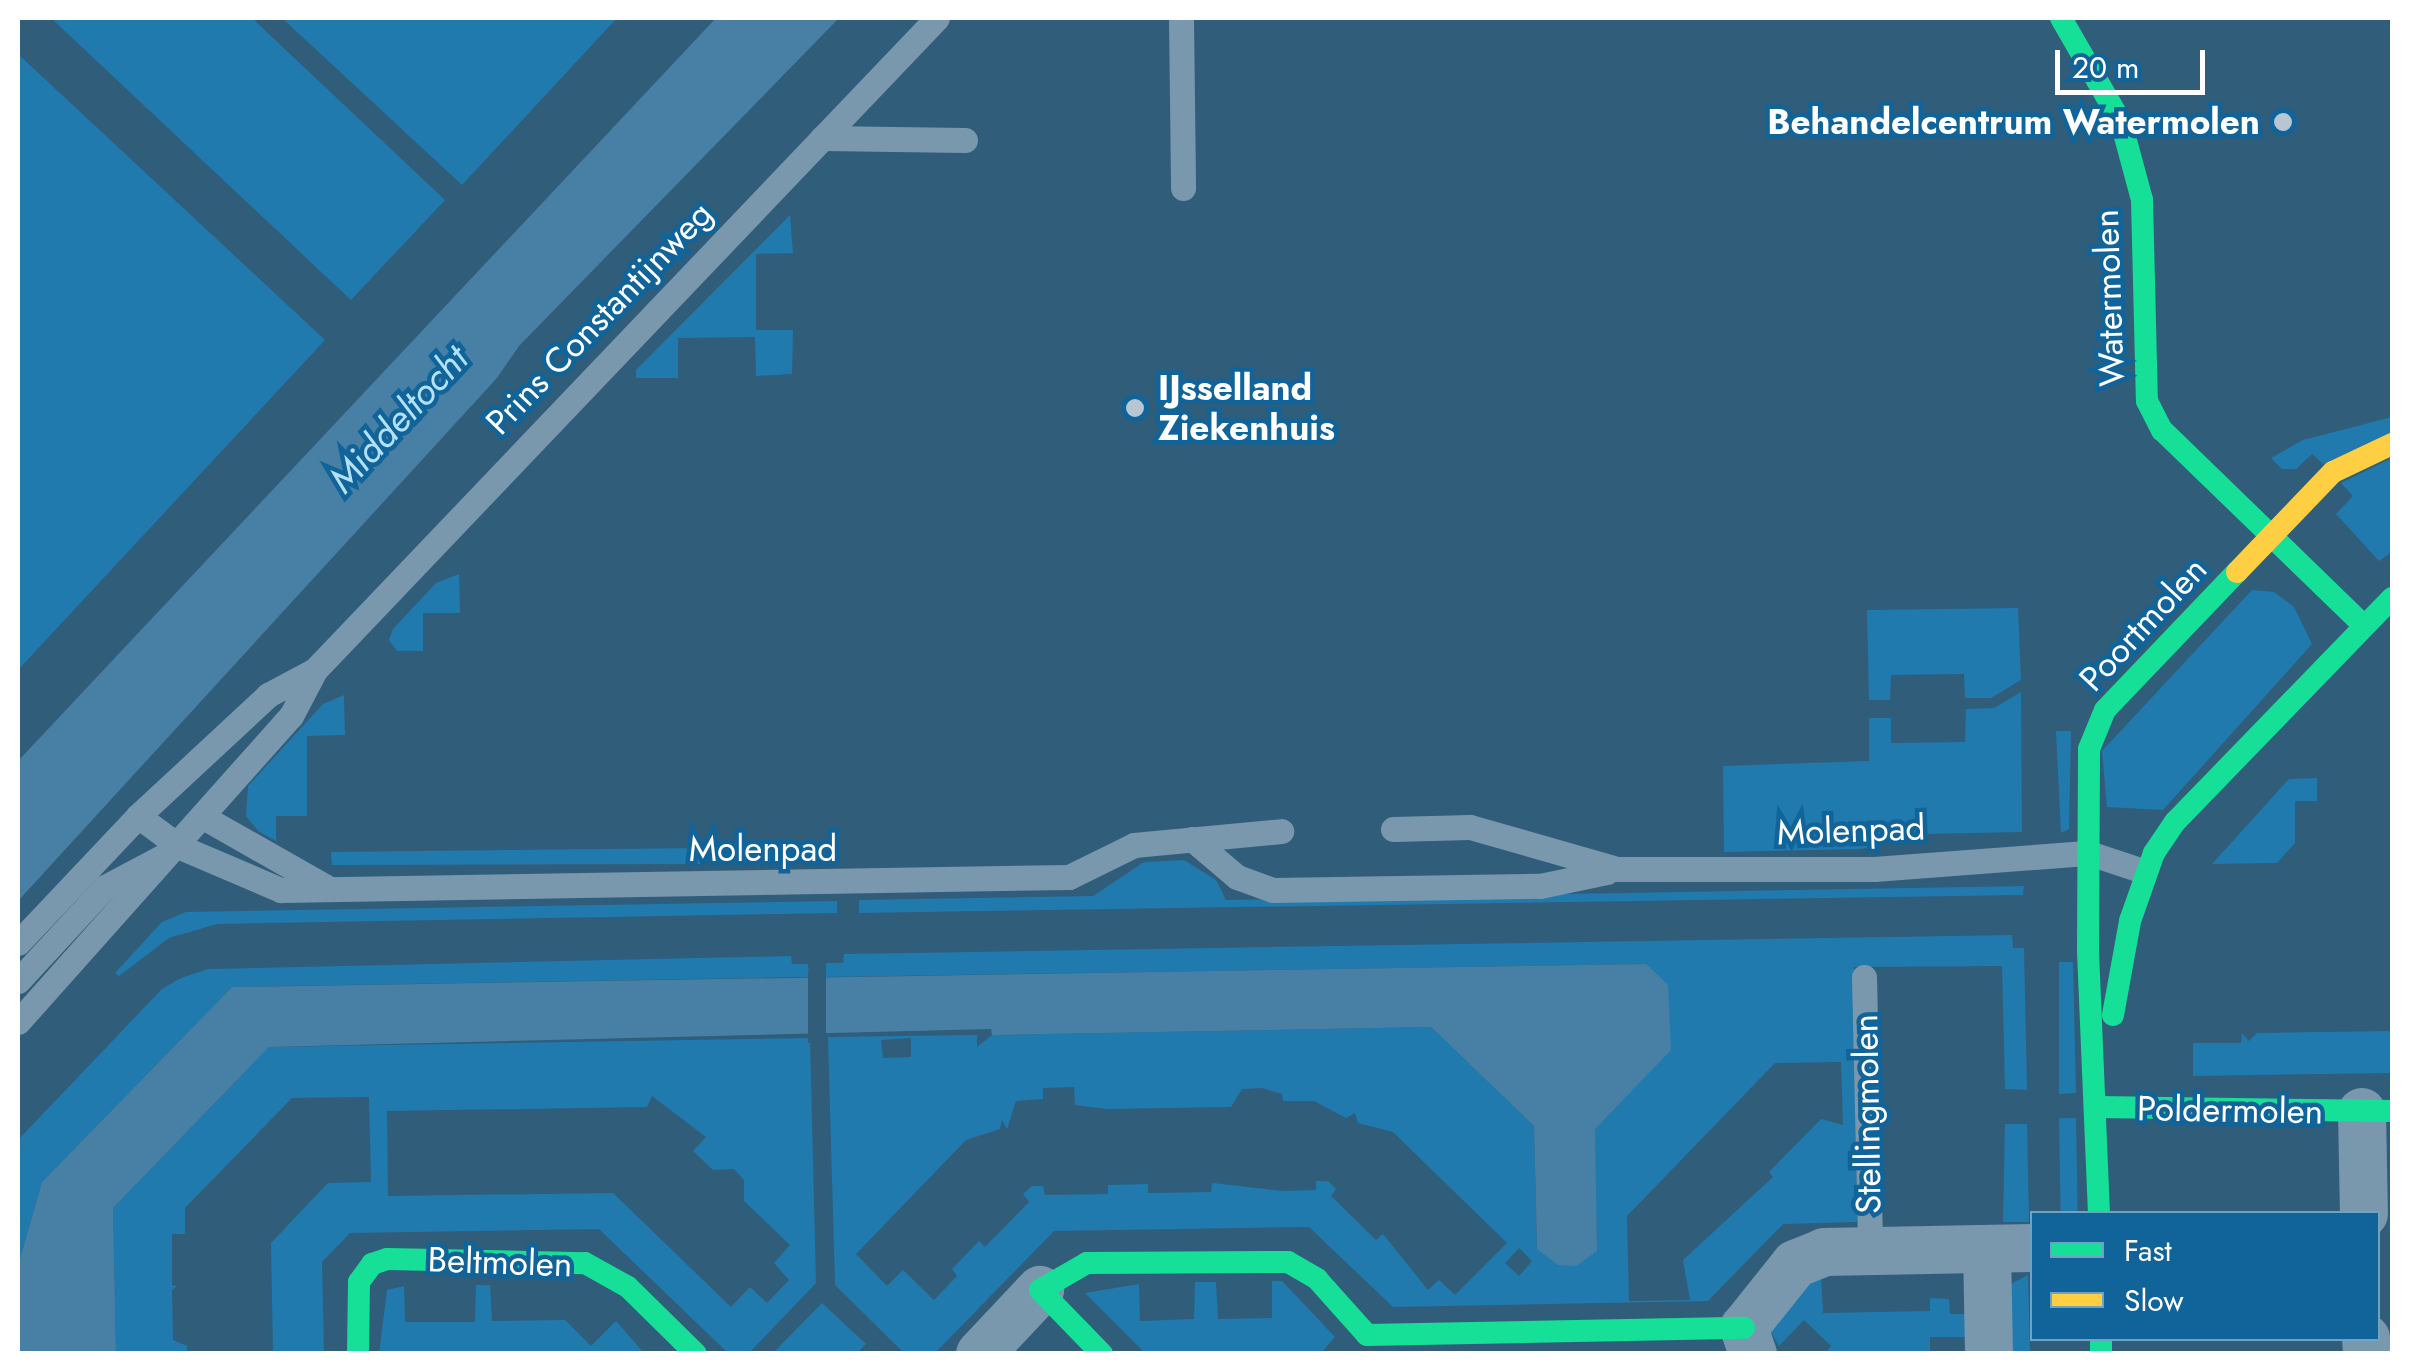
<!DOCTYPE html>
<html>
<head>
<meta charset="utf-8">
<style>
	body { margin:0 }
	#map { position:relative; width:2410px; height:1371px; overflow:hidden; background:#305d7a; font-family:Jost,sans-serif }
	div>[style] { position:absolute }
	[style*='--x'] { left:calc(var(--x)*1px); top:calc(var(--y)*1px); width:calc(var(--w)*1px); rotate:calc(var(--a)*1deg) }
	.green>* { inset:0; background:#217aae; transform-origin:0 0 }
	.water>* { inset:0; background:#4780a4 }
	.pier>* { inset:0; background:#305d7a; transform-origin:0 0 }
	.lane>* { height:25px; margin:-12.5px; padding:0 12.5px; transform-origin:12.5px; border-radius:12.5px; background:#7a98ad }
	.street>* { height:48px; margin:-24px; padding:0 24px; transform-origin:24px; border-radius:24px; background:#7a98ad }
	.fast>* { height:22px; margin:-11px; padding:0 11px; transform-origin:11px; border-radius:11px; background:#16e098 }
	.slow>* { height:22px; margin:-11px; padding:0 11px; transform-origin:11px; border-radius:11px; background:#ffcf43 }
	.dots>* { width:28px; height:28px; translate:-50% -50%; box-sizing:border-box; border:5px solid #116499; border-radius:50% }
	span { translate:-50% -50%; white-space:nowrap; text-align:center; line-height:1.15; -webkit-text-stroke:9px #116499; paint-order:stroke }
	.poi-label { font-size:35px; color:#fff; font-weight:700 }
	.right { translate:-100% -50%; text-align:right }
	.left { translate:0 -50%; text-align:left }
	.street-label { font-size:35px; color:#fff }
	.water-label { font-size:38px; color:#b3e1fb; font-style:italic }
	.frame { position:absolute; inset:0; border:20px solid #fff; pointer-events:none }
	.legend { position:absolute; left:2030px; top:1211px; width:350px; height:130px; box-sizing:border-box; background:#116499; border:2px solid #70a2c2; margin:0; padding:12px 18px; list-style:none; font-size:30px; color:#fff }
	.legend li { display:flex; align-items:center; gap:20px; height:50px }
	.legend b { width:50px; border:2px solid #70a2c2 }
	.scale { position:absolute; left:2055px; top:50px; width:150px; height:45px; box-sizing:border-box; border:5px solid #fff; border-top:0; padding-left:12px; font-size:30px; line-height:35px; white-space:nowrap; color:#fff; -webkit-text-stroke:8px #116499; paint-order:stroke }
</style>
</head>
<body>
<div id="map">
	<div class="green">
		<div style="clip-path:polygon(51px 18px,252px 18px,445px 200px,351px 300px)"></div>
		<div style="clip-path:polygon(282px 18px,617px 18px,462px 185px)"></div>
		<div style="clip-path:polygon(18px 54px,325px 340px,18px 670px)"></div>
		<div style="clip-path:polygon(790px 215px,793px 253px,756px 254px,756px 330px,793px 330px,792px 374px,756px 376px,755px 337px,678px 338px,678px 378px,636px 378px,636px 370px)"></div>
		<div style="clip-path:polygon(2392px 417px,2392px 433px,2323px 464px,2312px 454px,2296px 469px,2282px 469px,2271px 458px,2303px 440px)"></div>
		<div style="clip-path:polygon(2392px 458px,2392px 552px,2379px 561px,2336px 514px,2353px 496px,2341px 483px)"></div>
		<div style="clip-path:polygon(459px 574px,460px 613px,423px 613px,423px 651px,397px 651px,389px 640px,393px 629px,436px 583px)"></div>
		<div style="clip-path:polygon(2252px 590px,2274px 592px,2294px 607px,2312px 644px,2163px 810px,2107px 807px,2102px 751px)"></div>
		<div style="clip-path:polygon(2018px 608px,2021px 680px,1991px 698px,1965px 698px,1964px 674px,1891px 675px,1890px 700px,1869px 700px,1867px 610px)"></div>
		<div style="clip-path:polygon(2021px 692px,2022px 832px,1924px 834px,1861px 849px,1724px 852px,1723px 766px,1869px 761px,1869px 718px,1891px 718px,1891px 743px,1965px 742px,1966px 709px,1994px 708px)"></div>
		<div style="clip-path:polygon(344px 695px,345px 735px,307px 736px,307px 816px,276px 816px,276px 841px,259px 832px,246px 816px,248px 786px,323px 704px)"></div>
		<div style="clip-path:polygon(2056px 731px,2071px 731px,2069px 829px,2061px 833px)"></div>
		<div style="clip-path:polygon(2317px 778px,2317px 801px,2295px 801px,2295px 843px,2277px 863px,2212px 864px,2289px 779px)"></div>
		<div style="clip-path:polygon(702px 848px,702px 864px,332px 865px,331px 852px)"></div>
		<div style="clip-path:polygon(1184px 860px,1216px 880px,1226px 900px,2024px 886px,2023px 895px,859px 913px,859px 900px,1093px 896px,1144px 862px)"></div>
		<div style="clip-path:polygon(837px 901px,837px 913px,217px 924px,169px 938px,119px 976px,115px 973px,162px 922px,186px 912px)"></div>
		<div style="clip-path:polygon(evenodd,2012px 935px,2013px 948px,2024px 948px,2027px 1090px,2005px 1089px,2002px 966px,1854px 967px,1857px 1222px,1783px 1224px,1708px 1301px,1393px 1307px,1309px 1227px,1054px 1231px,935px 1353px,904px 1353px,835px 1285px,828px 1037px,977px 1035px,977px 1047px,992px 1035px,1431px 1027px,1534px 1126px,1537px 1249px,1597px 1251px,1594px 1129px,1670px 1050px,1646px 964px,826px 977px,826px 963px,843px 963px,844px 954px,2012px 935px,911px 1038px,911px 1057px,883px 1058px,881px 1040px,911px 1038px,2012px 935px,1841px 1062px,1843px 1125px,1821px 1119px,1769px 1172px,1773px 1177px,1683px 1260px,1690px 1300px,1629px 1301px,1627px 1216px,1775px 1063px,1841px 1062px,2012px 935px,1074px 1087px,1075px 1105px,1107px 1109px,1231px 1107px,1242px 1089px,1262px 1088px,1282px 1094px,1283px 1101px,1314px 1101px,1346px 1118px,1355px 1113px,1358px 1123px,1393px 1132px,1507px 1243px,1455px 1295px,1439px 1280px,1428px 1290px,1383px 1234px,1376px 1240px,1331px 1196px,1336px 1189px,1328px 1181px,1316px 1181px,1316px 1190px,1284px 1191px,1212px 1183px,1211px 1192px,1148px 1193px,1148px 1184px,1108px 1185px,1108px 1194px,1045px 1195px,1043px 1186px,1032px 1186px,1023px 1194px,1029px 1202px,985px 1247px,979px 1241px,952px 1269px,957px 1276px,934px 1300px,903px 1270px,887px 1286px,856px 1254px,966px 1140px,1000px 1129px,1002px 1120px,1007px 1129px,1016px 1101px,1043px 1099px,1043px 1088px,1074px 1087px,2012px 935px,1519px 1248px,1532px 1261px,1519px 1276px,1505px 1263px,1519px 1248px)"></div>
		<div style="clip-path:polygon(791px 956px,792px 964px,808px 964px,809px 977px,232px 987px,42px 1182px,18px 1266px,18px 1140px,162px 989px,181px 978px,208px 969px)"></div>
		<div style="clip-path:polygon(2059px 962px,2073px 962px,2076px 1093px,2059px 1094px)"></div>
		<div style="clip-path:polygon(2392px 1031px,2392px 1073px,2193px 1076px,2193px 1043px,2241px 1043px,2242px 1033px,2249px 1041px,2257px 1033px)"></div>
		<div style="clip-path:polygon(evenodd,810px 1038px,816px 1283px,749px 1353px,728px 1353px,599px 1229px,350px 1233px,322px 1262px,324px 1353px,273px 1353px,271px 1243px,328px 1183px,371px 1182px,369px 1097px,292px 1098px,185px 1208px,185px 1234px,172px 1234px,172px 1285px,177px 1286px,172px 1290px,173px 1340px,187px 1346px,187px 1353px,116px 1353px,113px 1208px,269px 1047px,810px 1038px,652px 1096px,706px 1137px,693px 1151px,713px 1170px,734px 1169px,744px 1180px,744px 1201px,790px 1245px,774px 1263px,789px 1280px,767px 1303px,750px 1287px,731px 1307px,613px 1193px,388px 1196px,387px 1111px,647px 1107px,652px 1096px)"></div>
		<div style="left:2076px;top:1118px;width:95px;height:17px;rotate:89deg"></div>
		<div style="clip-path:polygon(2005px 1124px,2027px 1124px,2029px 1222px,2003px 1222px)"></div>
		<div style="clip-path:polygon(2028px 1275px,2030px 1353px,2009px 1354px,2009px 1285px)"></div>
		<div style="clip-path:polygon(1821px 1277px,1823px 1313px,1930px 1311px,1930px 1298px,1949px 1299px,1950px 1314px,1973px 1314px,1967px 1337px,1930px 1337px,1930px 1353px,1825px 1353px,1831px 1346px,1804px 1320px,1779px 1346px,1766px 1323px,1795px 1289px)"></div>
		<div style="clip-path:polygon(1272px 1281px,1282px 1281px,1335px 1337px,1321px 1353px,1145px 1353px,1085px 1293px,1139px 1284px,1140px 1321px,1194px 1319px,1195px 1282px,1216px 1282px,1218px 1319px,1272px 1318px)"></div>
		<div style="clip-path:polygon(476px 1285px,490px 1285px,492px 1321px,565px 1320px,591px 1346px,616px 1321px,644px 1353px,379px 1354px,387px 1290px,404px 1286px,405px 1322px,475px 1322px)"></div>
		<div style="clip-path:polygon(822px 1303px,866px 1344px,857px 1353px,773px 1353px)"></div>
	</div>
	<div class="water">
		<div style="clip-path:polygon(716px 18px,839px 18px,519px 346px,497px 378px,18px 901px,18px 761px)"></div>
		<div style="clip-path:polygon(1646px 964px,1668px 985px,1671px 1050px,1595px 1129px,1597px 1251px,1576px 1266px,1558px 1265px,1537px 1249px,1534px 1126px,1431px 1027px,992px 1035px,991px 1029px,269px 1047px,113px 1208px,116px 1353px,18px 1354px,18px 1266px,42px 1182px,232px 987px)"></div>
	</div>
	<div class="pier">
		<div style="left:808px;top:972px;width:18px;height:71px"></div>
	</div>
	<div class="lane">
		<div style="--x:1181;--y:18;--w:170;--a:89.3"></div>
		<div style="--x:822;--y:138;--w:143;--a:0.8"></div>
		<div style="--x:138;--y:816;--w:52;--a:36.4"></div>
		<div style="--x:180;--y:847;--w:110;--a:23.1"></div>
		<div style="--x:281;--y:890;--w:788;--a:-0.95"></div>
		<div style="--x:1069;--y:877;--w:72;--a:-26.2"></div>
		<div style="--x:1134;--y:845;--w:148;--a:-5.4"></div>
		<div style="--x:203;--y:817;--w:142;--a:29.6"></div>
		<div style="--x:1393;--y:829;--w:77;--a:-1.5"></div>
		<div style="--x:1470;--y:827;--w:153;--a:15.9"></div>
		<div style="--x:1617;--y:869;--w:257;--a:0"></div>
		<div style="--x:1874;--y:869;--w:216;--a:-4.3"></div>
		<div style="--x:2089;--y:853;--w:57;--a:18.4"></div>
		<div style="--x:1192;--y:839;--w:59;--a:40.2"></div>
		<div style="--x:1237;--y:877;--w:38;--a:20"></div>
		<div style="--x:1273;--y:890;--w:267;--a:-0.9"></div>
		<div style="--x:1540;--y:886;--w:68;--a:-11.8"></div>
		<div style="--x:18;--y:943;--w:175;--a:-46.6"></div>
		<div style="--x:138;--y:816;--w:178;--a:-42.9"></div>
		<div style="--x:268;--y:695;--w:53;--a:-28"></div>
		<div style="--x:1864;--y:977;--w:274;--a:88.7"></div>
		<div style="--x:18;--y:981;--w:128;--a:-47.2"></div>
		<div style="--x:105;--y:887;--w:64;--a:-27.8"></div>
		<div style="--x:18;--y:1022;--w:410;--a:-48.3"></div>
		<div style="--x:291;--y:716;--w:52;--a:-62.4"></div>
		<div style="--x:315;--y:670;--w:901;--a:-46.35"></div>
	</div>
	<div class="street">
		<div style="--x:2362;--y:1112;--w:102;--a:88.9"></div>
		<div style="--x:1987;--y:1249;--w:105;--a:88.9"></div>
		<div style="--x:2366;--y:1338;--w:16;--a:86"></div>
		<div style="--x:980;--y:1354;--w:88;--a:-46.8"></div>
		<div style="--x:1753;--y:1354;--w:28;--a:-109"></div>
		<div style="--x:1744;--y:1328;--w:82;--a:-51.4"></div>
		<div style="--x:1795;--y:1264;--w:31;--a:-22"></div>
		<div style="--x:1824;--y:1252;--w:208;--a:-1.1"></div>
	</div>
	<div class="fast">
		<div style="--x:2061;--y:18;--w:120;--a:60"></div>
		<div style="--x:2121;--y:122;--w:81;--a:74.9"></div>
		<div style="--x:2142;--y:200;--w:201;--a:88.6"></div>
		<div style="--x:2147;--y:401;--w:33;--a:63"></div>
		<div style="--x:2162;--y:430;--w:281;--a:44.1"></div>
		<div style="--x:2113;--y:1015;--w:96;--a:-79.7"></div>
		<div style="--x:2130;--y:921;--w:72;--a:-70.6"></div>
		<div style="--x:2154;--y:853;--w:37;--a:-56"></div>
		<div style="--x:2175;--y:822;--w:312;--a:-45.9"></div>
		<div style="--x:2097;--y:1107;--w:295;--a:0.8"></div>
		<div style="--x:2099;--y:1214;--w:265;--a:-92.4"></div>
		<div style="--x:2088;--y:949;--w:200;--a:-89.7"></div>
		<div style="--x:2089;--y:749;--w:42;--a:-67.7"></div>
		<div style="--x:2105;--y:710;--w:191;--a:-46.3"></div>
		<div style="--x:2101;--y:1338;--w:16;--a:90"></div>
		<div style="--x:358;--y:1354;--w:72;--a:-89.2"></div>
		<div style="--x:359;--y:1282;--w:22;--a:-54"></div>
		<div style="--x:372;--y:1264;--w:16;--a:-18"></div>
		<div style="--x:387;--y:1259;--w:198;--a:1.2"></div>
		<div style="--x:585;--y:1263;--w:49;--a:29.2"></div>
		<div style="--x:628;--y:1287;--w:95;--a:44.6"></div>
		<div style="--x:1102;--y:1354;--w:89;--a:-134.1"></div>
		<div style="--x:1040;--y:1290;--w:54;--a:-29.9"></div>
		<div style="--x:1087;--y:1263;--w:201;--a:-0.3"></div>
		<div style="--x:1288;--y:1262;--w:34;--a:30"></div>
		<div style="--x:1317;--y:1279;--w:75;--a:48.2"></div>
		<div style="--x:1367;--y:1335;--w:377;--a:-1.1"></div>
	</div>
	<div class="slow">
		<div style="--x:2237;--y:572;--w:139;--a:-46.2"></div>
		<div style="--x:2333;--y:472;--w:65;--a:-25.4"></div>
	</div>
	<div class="dots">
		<div style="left:2283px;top:122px;background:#b7c6d0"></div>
		<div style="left:1135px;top:408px;background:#b7c6d0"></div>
	</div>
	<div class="poi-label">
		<span class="right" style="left:2260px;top:122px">Behandelcentrum Watermolen</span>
		<span class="left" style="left:1158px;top:408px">IJsselland<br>Ziekenhuis</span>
	</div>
	<div class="street-label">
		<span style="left:2109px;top:298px;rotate:-92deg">Watermolen</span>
		<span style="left:599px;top:318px;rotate:-46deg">Prins Constantijnweg</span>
		<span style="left:2143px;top:624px;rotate:-47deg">Poortmolen</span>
		<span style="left:1851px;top:830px;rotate:-2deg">Molenpad</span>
		<span style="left:763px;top:849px">Molenpad</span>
		<span style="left:2230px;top:1110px;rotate:1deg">Poldermolen</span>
		<span style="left:1867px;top:1114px;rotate:-91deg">Stellingmolen</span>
		<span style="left:500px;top:1262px;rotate:2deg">Beltmolen</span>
	</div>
	<div class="water-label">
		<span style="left:398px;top:419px;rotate:-47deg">Middeltocht</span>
	</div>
	<div class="frame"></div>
	<ul class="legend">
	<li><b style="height:12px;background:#16e098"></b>Fast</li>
	<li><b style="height:12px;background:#ffcf43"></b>Slow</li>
	</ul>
	<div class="scale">20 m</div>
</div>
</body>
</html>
